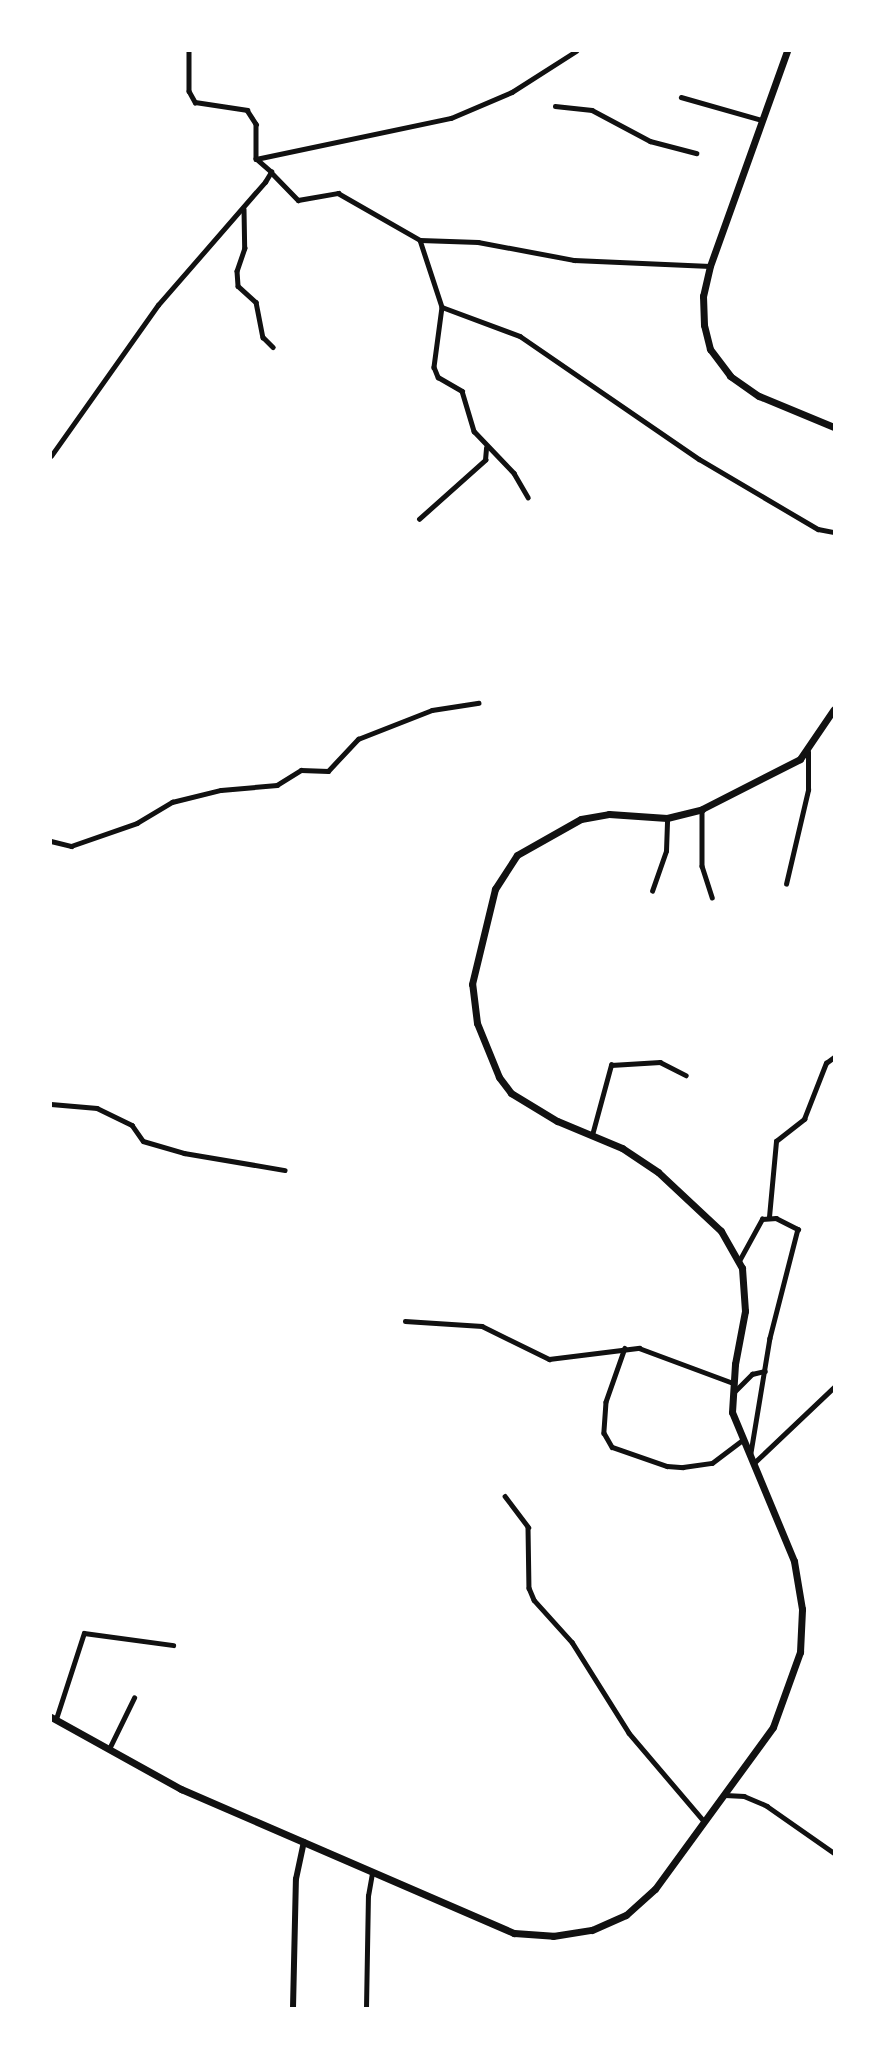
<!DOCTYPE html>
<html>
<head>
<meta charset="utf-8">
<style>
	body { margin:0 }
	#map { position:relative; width:885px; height:2059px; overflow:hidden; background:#fff; font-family:"Public Sans",sans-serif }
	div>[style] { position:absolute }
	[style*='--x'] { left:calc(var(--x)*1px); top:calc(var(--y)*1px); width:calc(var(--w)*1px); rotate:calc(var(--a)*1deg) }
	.minor>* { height:4.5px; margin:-2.25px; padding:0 2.25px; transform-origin:2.25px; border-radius:2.25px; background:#111 }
	.tertiary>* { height:6px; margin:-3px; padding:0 3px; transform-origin:3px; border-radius:3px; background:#111 }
	.secondary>* { height:7px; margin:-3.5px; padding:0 3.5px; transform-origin:3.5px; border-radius:3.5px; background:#111 }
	span { translate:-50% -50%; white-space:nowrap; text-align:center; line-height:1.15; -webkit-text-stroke:6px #fff; paint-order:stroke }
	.frame { position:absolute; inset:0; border:52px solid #fff; pointer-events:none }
</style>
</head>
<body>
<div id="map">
	<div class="minor">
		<div style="--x:189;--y:51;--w:40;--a:90"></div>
		<div style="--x:189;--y:91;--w:13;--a:61"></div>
		<div style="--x:195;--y:102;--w:53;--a:8.7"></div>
		<div style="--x:247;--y:110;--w:17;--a:57"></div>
		<div style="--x:256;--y:124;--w:35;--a:90"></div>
		<div style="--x:681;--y:97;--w:84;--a:15.9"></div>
		<div style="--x:555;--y:106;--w:37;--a:6"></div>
		<div style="--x:592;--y:110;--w:66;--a:28.1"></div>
		<div style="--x:650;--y:141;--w:48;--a:14.6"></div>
		<div style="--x:271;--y:172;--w:39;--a:46"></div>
		<div style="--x:298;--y:200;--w:41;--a:-9.9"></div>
		<div style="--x:338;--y:193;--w:95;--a:29.8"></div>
		<div style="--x:420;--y:240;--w:58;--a:2"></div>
		<div style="--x:478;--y:242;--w:98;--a:10.6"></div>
		<div style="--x:574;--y:260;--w:136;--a:2.5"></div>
		<div style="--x:244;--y:209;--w:39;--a:89"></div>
		<div style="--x:245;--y:248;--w:24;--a:109"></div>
		<div style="--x:237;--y:271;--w:15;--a:86"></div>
		<div style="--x:238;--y:286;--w:24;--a:42"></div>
		<div style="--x:256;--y:302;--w:36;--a:79"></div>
		<div style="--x:263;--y:337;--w:14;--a:45"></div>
		<div style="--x:420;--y:240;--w:71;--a:71.8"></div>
		<div style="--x:442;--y:307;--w:83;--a:20.4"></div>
		<div style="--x:520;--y:336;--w:217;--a:34.5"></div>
		<div style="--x:699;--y:459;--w:138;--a:30.5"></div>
		<div style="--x:818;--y:529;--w:16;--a:11"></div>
		<div style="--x:442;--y:307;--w:61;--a:97.6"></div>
		<div style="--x:434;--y:367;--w:11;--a:68"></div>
		<div style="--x:438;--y:377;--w:28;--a:30"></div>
		<div style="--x:462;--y:391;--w:42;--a:73.3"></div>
		<div style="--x:474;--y:431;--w:58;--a:46.4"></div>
		<div style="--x:514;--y:473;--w:28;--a:60"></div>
		<div style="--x:51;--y:456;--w:185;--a:-54.7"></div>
		<div style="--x:158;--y:305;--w:163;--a:-49"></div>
		<div style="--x:265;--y:182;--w:12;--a:-59"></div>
		<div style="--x:271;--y:172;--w:20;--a:-139"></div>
		<div style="--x:256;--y:159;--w:199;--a:-11.9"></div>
		<div style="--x:451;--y:118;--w:66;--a:-23.1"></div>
		<div style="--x:512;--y:92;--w:76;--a:-32.6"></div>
		<div style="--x:419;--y:519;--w:89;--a:-41.8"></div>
		<div style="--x:485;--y:460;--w:12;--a:-85"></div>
		<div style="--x:702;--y:810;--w:56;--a:90"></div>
		<div style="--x:702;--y:866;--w:33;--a:72"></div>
		<div style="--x:51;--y:841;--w:21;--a:14"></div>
		<div style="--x:71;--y:846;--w:70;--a:-19.2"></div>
		<div style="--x:137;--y:823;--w:41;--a:-31"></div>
		<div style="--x:172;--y:802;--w:50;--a:-13.8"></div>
		<div style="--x:221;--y:790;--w:56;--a:-5.1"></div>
		<div style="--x:277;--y:785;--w:28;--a:-32"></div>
		<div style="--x:301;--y:770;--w:27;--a:2"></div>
		<div style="--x:328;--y:771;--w:44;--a:-46.8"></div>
		<div style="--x:358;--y:739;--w:79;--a:-21.4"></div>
		<div style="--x:432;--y:710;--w:47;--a:-8.7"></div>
		<div style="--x:786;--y:884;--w:97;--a:-76.8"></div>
		<div style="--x:808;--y:790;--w:38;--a:-90"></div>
		<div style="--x:652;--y:891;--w:42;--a:-70.7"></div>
		<div style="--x:666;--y:851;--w:32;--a:-88"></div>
		<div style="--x:51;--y:1104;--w:46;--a:5"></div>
		<div style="--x:97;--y:1108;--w:39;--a:26"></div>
		<div style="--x:132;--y:1125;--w:19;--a:55"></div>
		<div style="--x:143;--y:1141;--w:43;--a:16.3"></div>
		<div style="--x:184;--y:1153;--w:102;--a:9.6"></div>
		<div style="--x:592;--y:1135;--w:73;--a:-74.8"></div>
		<div style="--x:611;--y:1065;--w:49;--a:-3.5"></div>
		<div style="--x:660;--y:1062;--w:29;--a:27"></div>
		<div style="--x:769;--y:1217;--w:76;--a:-84.7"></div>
		<div style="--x:776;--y:1141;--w:36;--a:-38"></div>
		<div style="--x:804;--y:1119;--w:60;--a:-68.6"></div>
		<div style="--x:826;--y:1063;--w:10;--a:-37"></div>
		<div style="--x:739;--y:1261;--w:48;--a:-61.3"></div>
		<div style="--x:762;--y:1219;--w:14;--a:-4"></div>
		<div style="--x:776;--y:1218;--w:25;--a:27"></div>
		<div style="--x:798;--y:1229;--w:113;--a:104.4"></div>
		<div style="--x:770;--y:1338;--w:117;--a:99.4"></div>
		<div style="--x:405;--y:1321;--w:77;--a:3.7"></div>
		<div style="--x:482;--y:1326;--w:75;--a:26.2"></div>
		<div style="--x:549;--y:1359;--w:91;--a:-7"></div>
		<div style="--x:639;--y:1348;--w:100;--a:20.4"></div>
		<div style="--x:625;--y:1348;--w:57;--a:109.4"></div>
		<div style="--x:606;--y:1402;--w:31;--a:94"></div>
		<div style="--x:604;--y:1433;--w:16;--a:60"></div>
		<div style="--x:612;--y:1447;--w:58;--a:19.1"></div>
		<div style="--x:667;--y:1466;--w:16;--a:4"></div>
		<div style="--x:683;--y:1467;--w:29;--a:-8"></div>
		<div style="--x:712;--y:1463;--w:38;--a:-37"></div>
		<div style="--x:733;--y:1393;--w:27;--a:-45"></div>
		<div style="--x:752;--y:1374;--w:13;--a:-13"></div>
		<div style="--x:754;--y:1463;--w:110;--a:-43.5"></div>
		<div style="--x:505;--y:1496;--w:39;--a:53"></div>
		<div style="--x:528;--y:1527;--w:61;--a:89.1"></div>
		<div style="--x:529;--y:1588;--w:13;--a:67"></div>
		<div style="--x:534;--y:1600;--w:57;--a:47.9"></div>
		<div style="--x:572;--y:1642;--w:107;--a:57.9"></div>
		<div style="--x:629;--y:1733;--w:116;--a:49.6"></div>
		<div style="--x:56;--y:1719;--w:90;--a:-72"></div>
		<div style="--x:84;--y:1633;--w:90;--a:7.7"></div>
		<div style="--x:109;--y:1749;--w:57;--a:-63.9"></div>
		<div style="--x:725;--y:1795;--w:19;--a:3"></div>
		<div style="--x:744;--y:1796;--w:25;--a:23"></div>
		<div style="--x:767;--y:1806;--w:82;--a:35"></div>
		<div style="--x:366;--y:2008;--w:112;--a:-89"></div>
		<div style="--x:368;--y:1896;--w:23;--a:-80"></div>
	</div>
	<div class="tertiary">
		<div style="--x:293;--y:2008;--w:129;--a:-88.7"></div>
		<div style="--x:296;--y:1879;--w:38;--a:-78"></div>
	</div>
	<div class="secondary">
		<div style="--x:787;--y:51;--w:228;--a:109.7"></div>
		<div style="--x:710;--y:266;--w:31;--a:103"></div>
		<div style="--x:703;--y:296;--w:29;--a:88"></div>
		<div style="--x:704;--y:325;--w:25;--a:76"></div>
		<div style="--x:710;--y:349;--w:34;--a:53"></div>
		<div style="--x:730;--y:376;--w:35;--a:35"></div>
		<div style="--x:759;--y:396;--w:81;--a:22.5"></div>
		<div style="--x:51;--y:1717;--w:149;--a:29"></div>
		<div style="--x:181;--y:1789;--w:363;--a:23.4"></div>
		<div style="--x:514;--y:1933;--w:39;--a:4"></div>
		<div style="--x:553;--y:1936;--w:39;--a:-9"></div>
		<div style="--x:592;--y:1930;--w:37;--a:-24"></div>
		<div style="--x:626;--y:1915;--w:39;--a:-42"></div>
		<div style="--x:655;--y:1889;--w:200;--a:-53.9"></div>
		<div style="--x:773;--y:1727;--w:80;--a:-70.2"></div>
		<div style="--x:800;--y:1652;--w:43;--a:-87.3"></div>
		<div style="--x:802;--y:1609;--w:49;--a:-99.5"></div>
		<div style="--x:794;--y:1561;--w:161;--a:-112.6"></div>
		<div style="--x:732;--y:1412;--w:48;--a:-86.4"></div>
		<div style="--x:735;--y:1364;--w:54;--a:-79.3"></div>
		<div style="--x:745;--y:1311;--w:43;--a:-94"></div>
		<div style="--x:742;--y:1268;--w:43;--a:-119.6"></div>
		<div style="--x:721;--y:1231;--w:86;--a:-136.9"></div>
		<div style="--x:658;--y:1172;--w:43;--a:-146.3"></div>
		<div style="--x:622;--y:1148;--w:70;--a:-157.4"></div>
		<div style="--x:557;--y:1121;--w:54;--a:-148.7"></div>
		<div style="--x:511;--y:1093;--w:20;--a:-127"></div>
		<div style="--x:499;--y:1077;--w:58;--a:-112.2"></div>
		<div style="--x:477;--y:1023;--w:39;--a:-97"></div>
		<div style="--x:472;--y:984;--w:98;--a:-76.4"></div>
		<div style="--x:495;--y:889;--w:40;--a:-57.1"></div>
		<div style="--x:517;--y:855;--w:73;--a:-29.4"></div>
		<div style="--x:581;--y:819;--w:28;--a:-10"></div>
		<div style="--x:609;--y:814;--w:58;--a:3.9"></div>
		<div style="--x:667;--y:818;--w:36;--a:-14"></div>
		<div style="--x:702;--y:809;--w:110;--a:-27"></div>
		<div style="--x:800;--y:759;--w:60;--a:-55.8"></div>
	</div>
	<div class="frame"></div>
</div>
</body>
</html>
